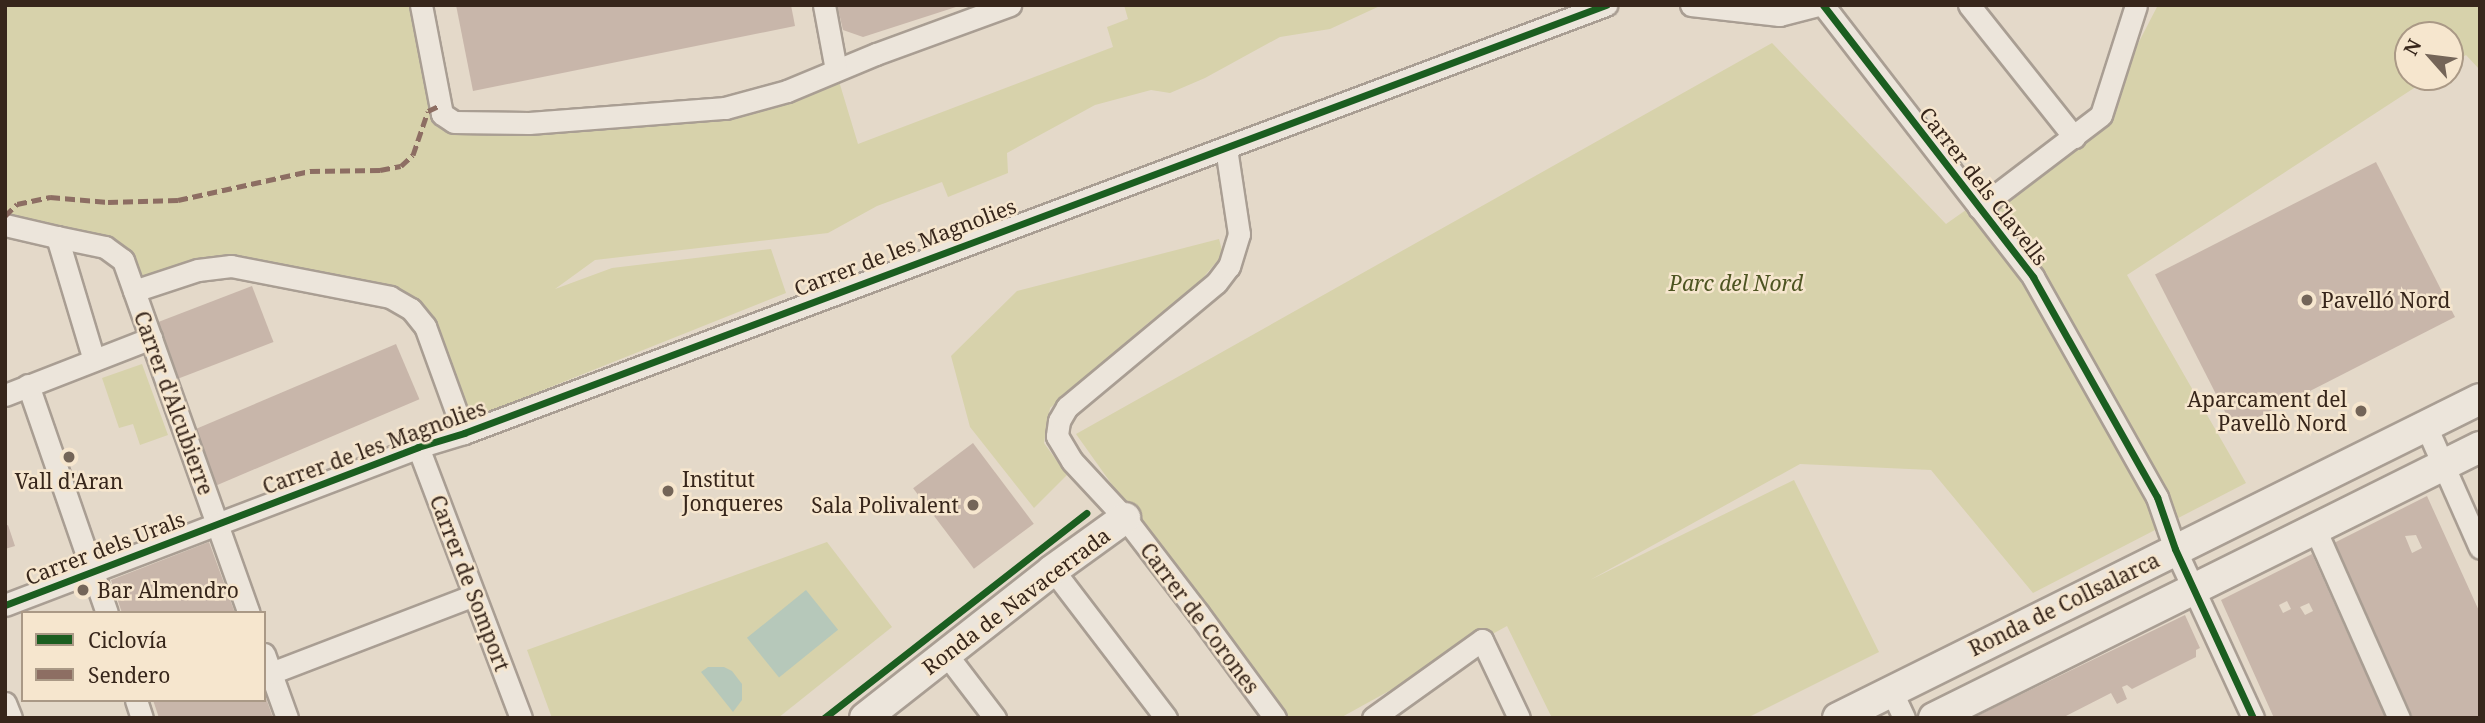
<!DOCTYPE html>
<html>
<head>
<meta charset="utf-8">
<style>
	body { margin:0 }
	#map { position:relative; width:2485px; height:723px; overflow:hidden; background:#e4d9c9; font-family:"Noto Serif",serif }
	div>[style] { position:absolute }
	[style*='--x'] { left:calc(var(--x)*1px); top:calc(var(--y)*1px); width:calc(var(--w)*1px); rotate:calc(var(--a)*1deg) }
	.green>* { inset:0; background:#d7d2ab }
	.water>* { inset:0; background:#b6c8ba; transform-origin:0 0 }
	.building>* { inset:0; background:#c8b6aa; transform-origin:0 0 }
	.roads { filter:drop-shadow(2px 0 #a99e93) drop-shadow(-2px 0 #a99e93) drop-shadow(0 2px #a99e93) drop-shadow(0 -2px #a99e93) }
	.street>* { height:21px; margin:-10.5px; padding:0 10.5px; transform-origin:10.5px; border-radius:10.5px; background:#ece5db }
	.secondary>* { height:30px; margin:-15px; padding:0 15px; transform-origin:15px; border-radius:15px; background:#ece5db }
	.quiet>* { height:5px; margin-top:-2.5px; transform-origin:0; background:repeating-linear-gradient(90deg,#8d6e63 0 10px,transparent 0 15px) }
	.cycleway>* { height:7px; margin:-3.5px; padding:0 3.5px; transform-origin:3.5px; border-radius:3.5px; background:#1b5e20 }
	.dots>* { width:19px; height:19px; translate:-50% -50%; box-sizing:border-box; border:4px solid #f6e6ce; border-radius:50% }
	span { translate:-50% -50%; white-space:nowrap; text-align:center; line-height:1.15; -webkit-text-stroke:5px #f6e6ce; paint-order:stroke }
	.street-label { font-size:21px; color:#37261b }
	.park-label { font-size:21px; color:#4d5421; font-style:italic }
	.poi-label { font-size:21px; color:#37261b }
	.left { translate:0 -50%; text-align:left }
	.right { translate:-100% -50%; text-align:right }
	.frame { position:absolute; inset:0; border:7px solid #37261b; pointer-events:none }
	.legend { position:absolute; left:21px; top:611px; width:245px; height:91px; box-sizing:border-box; background:#f6e6ce; border:2px solid #aa9986; margin:0; padding:9px 12px; list-style:none; font-size:21px; color:#37261b }
	.legend li { display:flex; align-items:center; gap:14px; height:35px }
	.legend b { width:35px; border:2px solid #aa9986 }
	.north { position:absolute; left:2394px; top:21px; width:70px; height:70px; box-sizing:border-box; background:#f6e6ce; border:2px solid #aa9986; border-radius:50%; rotate:298deg; font-size:19px; font-weight:700; line-height:28px; text-align:center; color:#37261b }
	.north::after { content:''; display:block; margin:auto; width:24px; height:32px; background:#746558; clip-path:polygon(50% 0,100% 100%,50% 72%,0 100%) }
</style>
</head>
<body>
<div id="map">
	<div class="green">
		<div style="clip-path:polygon(5px 5px,410px 5px,431px 117px,446px 130px,616px 127px,693px 122px,755px 111px,799px 98px,838px 78px,858px 144px,1113px 47px,1107px 27px,1128px 19px,1124px 5px,1382px 5px,1330px 29px,1280px 37px,1205px 78px,1170px 93px,1151px 90px,1095px 105px,1007px 153px,1008px 173px,948px 197px,942px 182px,877px 206px,828px 233px,595px 260px,555px 289px,612px 268px,771px 249px,786px 293px,473px 418px,430px 323px,415px 305px,243px 261px,137px 282px,127px 258px,5px 217px)"></div>
		<div style="clip-path:polygon(2158px 5px,2480px 5px,2480px 70px,2466px 55px,2450px 65px,2450px 35px,2408px 35px,2408px 77px,2431px 77px,2127px 275px,2246px 483px,2033px 593px,1931px 470px,1800px 464px,1590px 580px,1794px 480px,1879px 652px,1747px 718px,1552px 718px,1507px 626px,1340px 718px,1278px 718px,1076px 434px,1772px 43px,1946px 224px,2101px 115px)"></div>
		<div style="clip-path:polygon(1219px 239px,1223px 254px,1197px 285px,1148px 323px,1050px 408px,1044px 443px,1067px 475px,1034px 508px,970px 427px,951px 356px,1017px 291px)"></div>
		<div style="clip-path:polygon(142px 364px,168px 435px,140px 445px,133px 424px,119px 428px,102px 378px)"></div>
		<div style="clip-path:polygon(827px 542px,892px 627px,778px 718px,552px 718px,527px 650px)"></div>
	</div>
	<div class="water">
		<div style="left:806px;top:590px;width:51px;height:76px;rotate:51deg"></div>
		<div style="clip-path:polygon(708px 667px,724px 667px,732px 671px,742px 684px,742px 700px,733px 712px,701px 672px)"></div>
	</div>
	<div class="building">
		<div style="clip-path:polygon(456px 5px,791px 5px,795px 26px,473px 91px)"></div>
		<div style="clip-path:polygon(837px 5px,959px 5px,959px 6px,863px 37px,843px 30px)"></div>
		<div style="left:2376px;top:162px;width:174px;height:248px;rotate:63deg"></div>
		<div style="left:252px;top:286px;width:60px;height:108px;rotate:69deg"></div>
		<div style="left:396px;top:344px;width:60px;height:222px;rotate:67deg"></div>
		<div style="left:973px;top:443px;width:101px;height:75px;rotate:53deg"></div>
		<div style="clip-path:polygon(evenodd,2427px 496px,2480px 613px,2480px 718px,2413px 718px,2334px 543px,2427px 496px,2416px 535px,2422px 548px,2412px 553px,2405px 536px,2416px 535px)"></div>
		<div style="clip-path:polygon(8px 525px,15px 546px,5px 549px,5px 526px)"></div>
		<div style="clip-path:polygon(209px 542px,235px 613px,122px 613px,111px 580px)"></div>
		<div style="clip-path:polygon(evenodd,2312px 554px,2333px 601px,2386px 718px,2274px 718px,2221px 600px,2312px 554px,2287px 601px,2291px 609px,2283px 613px,2279px 605px,2287px 601px,2312px 554px,2309px 603px,2313px 611px,2305px 615px,2300px 607px,2309px 603px)"></div>
		<div style="clip-path:polygon(2185px 615px,2200px 648px,2196px 650px,2196px 657px,2132px 689px,2127px 685px,2122px 687px,2127px 699px,2117px 704px,2111px 693px,2062px 718px,1973px 718px)"></div>
		<div style="clip-path:polygon(265px 695px,273px 718px,159px 718px,153px 700px,264px 700px)"></div>
	</div>
	<div class="roads">
		<div class="street">
			<div style="--x:421;--y:5;--w:111;--a:79.1"></div>
			<div style="--x:442;--y:114;--w:14;--a:34"></div>
			<div style="--x:454;--y:122;--w:75;--a:0.8"></div>
			<div style="--x:529;--y:123;--w:197;--a:-4.4"></div>
			<div style="--x:725;--y:108;--w:64;--a:-15.3"></div>
			<div style="--x:787;--y:91;--w:96;--a:-22.6"></div>
			<div style="--x:876;--y:54;--w:143;--a:-20.1"></div>
			<div style="--x:824;--y:5;--w:66;--a:79.5"></div>
			<div style="--x:1691;--y:5;--w:89;--a:6.5"></div>
			<div style="--x:1779;--y:15;--w:40;--a:-14.4"></div>
			<div style="--x:1823;--y:5;--w:344;--a:52.3"></div>
			<div style="--x:2033;--y:277;--w:253;--a:60.6"></div>
			<div style="--x:2157;--y:497;--w:55;--a:70.9"></div>
			<div style="--x:2175;--y:549;--w:186;--a:65.2"></div>
			<div style="--x:1969;--y:5;--w:169;--a:51.5"></div>
			<div style="--x:1226;--y:148;--w:87;--a:81.4"></div>
			<div style="--x:1239;--y:234;--w:34;--a:107"></div>
			<div style="--x:1229;--y:266;--w:21;--a:127"></div>
			<div style="--x:1216;--y:283;--w:194;--a:140.2"></div>
			<div style="--x:1067;--y:407;--w:16;--a:120"></div>
			<div style="--x:1059;--y:421;--w:15;--a:98"></div>
			<div style="--x:1057;--y:436;--w:29;--a:59"></div>
			<div style="--x:1072;--y:461;--w:78;--a:47.1"></div>
			<div style="--x:1125;--y:518;--w:120;--a:52.5"></div>
			<div style="--x:1198;--y:613;--w:130;--a:53.7"></div>
			<div style="--x:1979;--y:208;--w:153;--a:-37.3"></div>
			<div style="--x:2101;--y:115;--w:115;--a:-72.3"></div>
			<div style="--x:5;--y:225;--w:53;--a:13"></div>
			<div style="--x:57;--y:237;--w:128;--a:73.3"></div>
			<div style="--x:57;--y:237;--w:49;--a:11.8"></div>
			<div style="--x:105;--y:247;--w:22;--a:36"></div>
			<div style="--x:123;--y:260;--w:375;--a:70.4"></div>
			<div style="--x:134;--y:291;--w:67;--a:-18.2"></div>
			<div style="--x:198;--y:270;--w:33;--a:-7"></div>
			<div style="--x:231;--y:266;--w:162;--a:11"></div>
			<div style="--x:390;--y:297;--w:24;--a:30"></div>
			<div style="--x:411;--y:309;--w:22;--a:51"></div>
			<div style="--x:425;--y:326;--w:114;--a:70"></div>
			<div style="--x:28;--y:385;--w:241;--a:70.9"></div>
			<div style="--x:5;--y:395;--w:157;--a:-21.3"></div>
			<div style="--x:2426;--y:426;--w:133;--a:66.1"></div>
			<div style="--x:418;--y:447;--w:290;--a:69.2"></div>
			<div style="--x:2316;--y:531;--w:205;--a:66.1"></div>
			<div style="--x:1053;--y:570;--w:186;--a:52.6"></div>
			<div style="--x:5;--y:605;--w:442;--a:-20.9"></div>
			<div style="--x:418;--y:447;--w:48;--a:-16.9"></div>
			<div style="--x:464;--y:433;--w:1220;--a:-20.55"></div>
			<div style="--x:264;--y:654;--w:68;--a:70.2"></div>
			<div style="--x:946;--y:654;--w:81;--a:52.6"></div>
			<div style="--x:271;--y:673;--w:217;--a:-21"></div>
			<div style="--x:1891;--y:690;--w:31;--a:65"></div>
			<div style="--x:136;--y:700;--w:19;--a:72"></div>
			<div style="--x:5;--y:703;--w:16;--a:68"></div>
			<div style="--x:1373;--y:718;--w:134;--a:-35.6"></div>
			<div style="--x:1482;--y:640;--w:86;--a:64.6"></div>
		</div>
		<div class="secondary">
			<div style="--x:865;--y:718;--w:239;--a:-38.2"></div>
			<div style="--x:1053;--y:570;--w:89;--a:-35.8"></div>
			<div style="--x:1838;--y:718;--w:717;--a:-26.42"></div>
			<div style="--x:1934;--y:718;--w:610;--a:-26.4"></div>
		</div>
	</div>
	<div class="quiet">
		<div style="--x:5;--y:216;--w:17;--a:-45"></div>
		<div style="--x:17;--y:204;--w:34;--a:-12"></div>
		<div style="--x:50;--y:197;--w:58;--a:4.9"></div>
		<div style="--x:108;--y:202;--w:70;--a:-1.6"></div>
		<div style="--x:178;--y:200;--w:135;--a:-12.4"></div>
		<div style="--x:310;--y:171;--w:70;--a:-0.8"></div>
		<div style="--x:380;--y:170;--w:21;--a:-11"></div>
		<div style="--x:401;--y:166;--w:16;--a:-43"></div>
		<div style="--x:413;--y:155;--w:46;--a:-71.2"></div>
		<div style="--x:428;--y:111;--w:14;--a:-25"></div>
	</div>
	<div class="cycleway">
		<div style="--x:1823;--y:5;--w:344;--a:52.3"></div>
		<div style="--x:2033;--y:277;--w:253;--a:60.6"></div>
		<div style="--x:2157;--y:497;--w:55;--a:70.9"></div>
		<div style="--x:2175;--y:549;--w:186;--a:65.2"></div>
		<div style="--x:5;--y:605;--w:442;--a:-20.9"></div>
		<div style="--x:418;--y:447;--w:48;--a:-16.9"></div>
		<div style="--x:464;--y:433;--w:1220;--a:-20.55"></div>
		<div style="--x:824;--y:718;--w:333;--a:-38"></div>
	</div>
	<div class="dots">
		<div style="left:2307px;top:300px;background:#746558"></div>
		<div style="left:2361px;top:411px;background:#746558"></div>
		<div style="left:69px;top:457px;background:#746558"></div>
		<div style="left:668px;top:491px;background:#746558"></div>
		<div style="left:973px;top:505px;background:#746558"></div>
		<div style="left:83px;top:590px;background:#746558"></div>
	</div>
	<div class="street-label">
		<span style="left:1984px;top:186px;rotate:52deg">Carrer dels Clavells</span>
		<span style="left:905px;top:247px;rotate:-21deg">Carrer de les Magnolies</span>
		<span style="left:174px;top:403px;rotate:70deg">Carrer d'Alcubierre</span>
		<span style="left:374px;top:447px;rotate:-20deg">Carrer de les Magnolies</span>
		<span style="left:105px;top:548px;rotate:-21deg">Carrer dels Urals</span>
		<span style="left:470px;top:583px;rotate:69deg">Carrer de Somport</span>
		<span style="left:1016px;top:601px;rotate:-37deg">Ronda de Navacerrada</span>
		<span style="left:2064px;top:604px;rotate:-26deg">Ronda de Collsalarca</span>
		<span style="left:1200px;top:618px;rotate:53deg">Carrer de Corones</span>
	</div>
	<div class="park-label">
		<span style="left:1736px;top:283px">Parc del Nord</span>
	</div>
	<div class="poi-label">
		<span class="left" style="left:2321px;top:300px">Pavelló Nord</span>
		<span class="right" style="left:2347px;top:411px">Aparcament del<br>Pavellò Nord</span>
		<span class="left" style="left:682px;top:491px">Institut<br>Jonqueres</span>
		<span style="left:69px;top:481px">Vall d'Aran</span>
		<span class="right" style="left:959px;top:505px">Sala Polivalent</span>
		<span class="left" style="left:97px;top:590px">Bar Almendro</span>
	</div>
	<div class="frame"></div>
	<ul class="legend">
	<li><b style="height:9px;background:#1b5e20"></b>Ciclovía</li>
	<li><b style="height:9px;background:#8d6e63"></b>Sendero</li>
	</ul>
	<div class="north">N</div>
</div>
</body>
</html>
